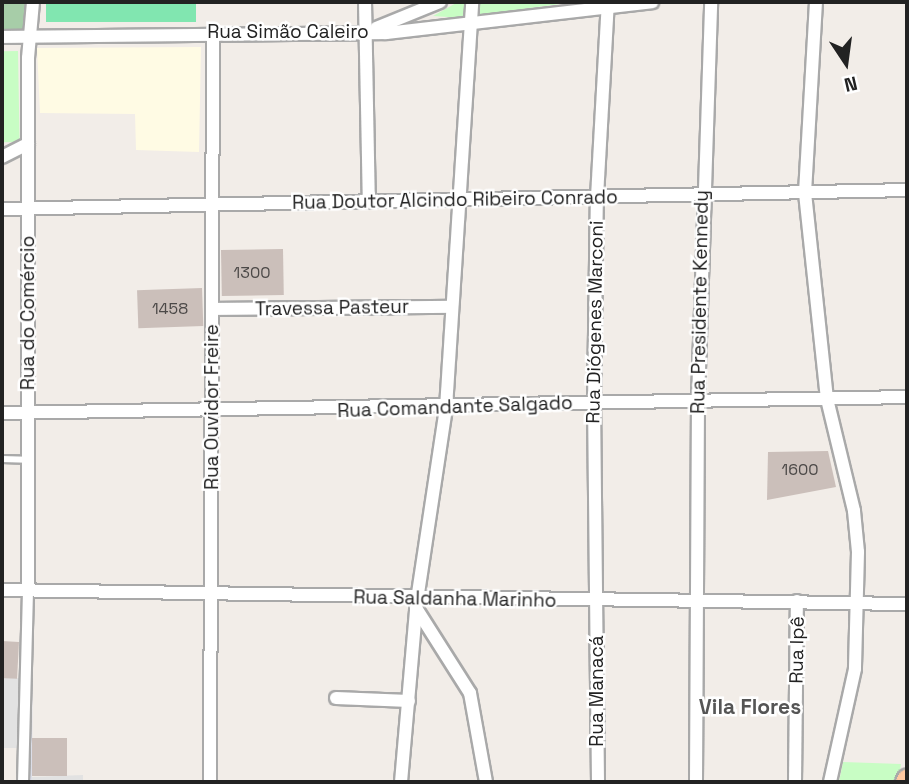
<!DOCTYPE html>
<html>
<head>
<meta charset="utf-8">
<style>
	body { margin:0 }
	#map { position:relative; width:909px; height:784px; overflow:hidden; background:#f2ede8; font-family:"Space Grotesk",sans-serif }
	div>[style] { position:absolute }
	[style*='--x'] { left:calc(var(--x)*1px); top:calc(var(--y)*1px); width:calc(var(--w)*1px); rotate:calc(var(--a)*1deg) }
	.education>* { inset:0; background:#fffbe4 }
	.cemetery>* { inset:0; background:#a7cda8; transform-origin:0 0 }
	.park>* { inset:0; background:#c8fdc4; transform-origin:0 0 }
	.pitch>* { inset:0; background:#81e6b0; transform-origin:0 0 }
	.parking>* { inset:0; background:#e2e2e2; transform-origin:0 0 }
	.plaza>* { inset:0; background:#dcdee8 }
	.building>* { inset:0; background:#cbbfba; transform-origin:0 0 }
	.roads { filter:drop-shadow(2px 0 #a9a9a9) drop-shadow(-2px 0 #a9a9a9) drop-shadow(0 2px #a9a9a9) drop-shadow(0 -2px #a9a9a9) }
	.service>* { height:6px; margin:-3px; padding:0 3px; transform-origin:3px; border-radius:3px; background:#fff }
	.pedestrian>* { height:10px; margin:-5px; padding:0 5px; transform-origin:5px; border-radius:5px; background:#fff }
	.minor>* { height:12px; margin:-6px; padding:0 6px; transform-origin:6px; border-radius:6px; background:#fff }
	.primary>* { height:19px; margin:-9.5px; padding:0 9.5px; transform-origin:9.5px; border-radius:9.5px; background:#ffc8a0 }
	span { translate:-50% -50%; white-space:nowrap; text-align:center; line-height:1.15; -webkit-text-stroke:5px #fff; paint-order:stroke }
	.number-label { font-size:16px; color:#4c4948 }
	.number-label span { -webkit-text-stroke-width:0 }
	.street-label { font-size:19px; color:#222 }
	.neighbourhood-label { font-size:21px; color:#555; font-weight:700 }
	.frame { position:absolute; inset:0; border:4px solid #222; pointer-events:none }
	.north { position:absolute; left:811px; top:28px; width:70px; height:70px; -webkit-text-stroke:5px #fff; paint-order:stroke; rotate:167deg; font-size:19px; font-weight:700; line-height:28px; text-align:center; color:#222 }
	.north::after { content:''; display:block; margin:auto; width:24px; height:32px; background:#222; clip-path:polygon(50% 0,100% 100%,50% 72%,0 100%) }
</style>
</head>
<body>
<div id="map">
	<div class="education">
		<div style="clip-path:polygon(201px 47px,199px 152px,136px 150px,135px 114px,40px 113px,37px 48px)"></div>
	</div>
	<div class="cemetery">
		<div style="left:2px;top:2px;width:25px;height:27px"></div>
	</div>
	<div class="park">
		<div style="clip-path:polygon(458px 2px,465px 2px,463px 18px,433px 16px)"></div>
		<div style="clip-path:polygon(479px 2px,575px 2px,479px 15px)"></div>
		<div style="left:18px;top:51px;width:91px;height:16px;rotate:89deg"></div>
		<div style="clip-path:polygon(843px 762px,901px 764px,898px 782px,839px 782px)"></div>
	</div>
	<div class="pitch">
		<div style="left:46px;top:2px;width:150px;height:20px"></div>
	</div>
	<div class="parking">
		<div style="left:2px;top:678px;width:19px;height:70px"></div>
		<div style="clip-path:polygon(83px 775px,83px 782px,32px 782px,32px 777px)"></div>
	</div>
	<div class="plaza">
		<div style="clip-path:polygon(22px 593px,33px 593px,32px 782px,19px 782px)"></div>
	</div>
	<div class="building">
		<div style="left:283px;top:249px;width:46px;height:62px;rotate:89deg"></div>
		<div style="left:202px;top:288px;width:38px;height:65px;rotate:88deg"></div>
		<div style="clip-path:polygon(828px 451px,836px 487px,767px 500px,768px 452px)"></div>
		<div style="left:2px;top:641px;width:17px;height:37px;rotate:3deg"></div>
		<div style="left:67px;top:738px;width:38px;height:35px;rotate:90deg"></div>
	</div>
	<div class="roads">
		<div class="service">
			<div style="--x:2;--y:459;--w:25;--a:2"></div>
		</div>
		<div class="pedestrian">
			<div style="--x:23;--y:782;--w:191;--a:-88.5"></div>
		</div>
		<div class="minor">
			<div style="--x:365;--y:2;--w:200;--a:88.9"></div>
			<div style="--x:816;--y:2;--w:191;--a:93.3"></div>
			<div style="--x:805;--y:193;--w:207;--a:83.9"></div>
			<div style="--x:827;--y:399;--w:115;--a:76.4"></div>
			<div style="--x:854;--y:511;--w:41;--a:84.4"></div>
			<div style="--x:858;--y:552;--w:117;--a:91.5"></div>
			<div style="--x:855;--y:669;--w:116;--a:102.5"></div>
			<div style="--x:376;--y:28;--w:69;--a:-22.1"></div>
			<div style="--x:2;--y:37;--w:384;--a:-0.6"></div>
			<div style="--x:386;--y:33;--w:268;--a:-6.6"></div>
			<div style="--x:2;--y:157;--w:29;--a:-27"></div>
			<div style="--x:2;--y:209;--w:905;--a:-1.2"></div>
			<div style="--x:213;--y:309;--w:239;--a:-0.5"></div>
			<div style="--x:2;--y:413;--w:905;--a:-1.01"></div>
			<div style="--x:2;--y:590;--w:905;--a:0.89"></div>
			<div style="--x:28;--y:591;--w:533;--a:-90"></div>
			<div style="--x:28;--y:58;--w:56;--a:-84.9"></div>
			<div style="--x:416;--y:608;--w:101;--a:57.6"></div>
			<div style="--x:470;--y:693;--w:90;--a:79.8"></div>
			<div style="--x:336;--y:698;--w:73;--a:2.4"></div>
			<div style="--x:210;--y:782;--w:750;--a:-89.77"></div>
			<div style="--x:401;--y:782;--w:183;--a:-85"></div>
			<div style="--x:417;--y:600;--w:194;--a:-81.4"></div>
			<div style="--x:446;--y:408;--w:407;--a:-86.3"></div>
			<div style="--x:598;--y:782;--w:379;--a:-90.6"></div>
			<div style="--x:594;--y:403;--w:206;--a:-89.2"></div>
			<div style="--x:597;--y:197;--w:195;--a:-86.8"></div>
			<div style="--x:696;--y:782;--w:382;--a:-89.7"></div>
			<div style="--x:698;--y:400;--w:398;--a:-88.1"></div>
			<div style="--x:795;--y:782;--w:181;--a:-89.4"></div>
		</div>
		<div class="primary">
			<div style="--x:905;--y:782;--w:4;--a:-63"></div>
		</div>
	</div>
	<div class="number-label">
		<span style="left:252px;top:273px">1300</span>
		<span style="left:170px;top:309px">1458</span>
		<span style="left:800px;top:470px">1600</span>
	</div>
	<div class="street-label">
		<span style="left:288px;top:32px">Rua Simão Caleiro</span>
		<span style="left:455px;top:200px;rotate:-1deg">Rua Doutor Alcindo Ribeiro Conrado</span>
		<span style="left:700px;top:302px;rotate:-89deg">Rua Presidente Kennedy</span>
		<span style="left:332px;top:308px;rotate:-1deg">Travessa Pasteur</span>
		<span style="left:28px;top:313px;rotate:-90deg">Rua do Comércio</span>
		<span style="left:595px;top:322px;rotate:-89deg">Rua Diógenes Marconi</span>
		<span style="left:212px;top:407px;rotate:-90deg">Rua Ouvidor Freire</span>
		<span style="left:455px;top:407px;rotate:-2deg">Rua Comandante Salgado</span>
		<span style="left:455px;top:599px;rotate:1deg">Rua Saldanha Marinho</span>
		<span style="left:797px;top:650px;rotate:-89deg">Rua Ipê</span>
		<span style="left:597px;top:691px;rotate:-90deg">Rua Manacá</span>
	</div>
	<div class="neighbourhood-label">
		<span style="left:750px;top:707px">Vila Flores</span>
	</div>
	<div class="frame"></div>
	<div class="north">N</div>
</div>
</body>
</html>
